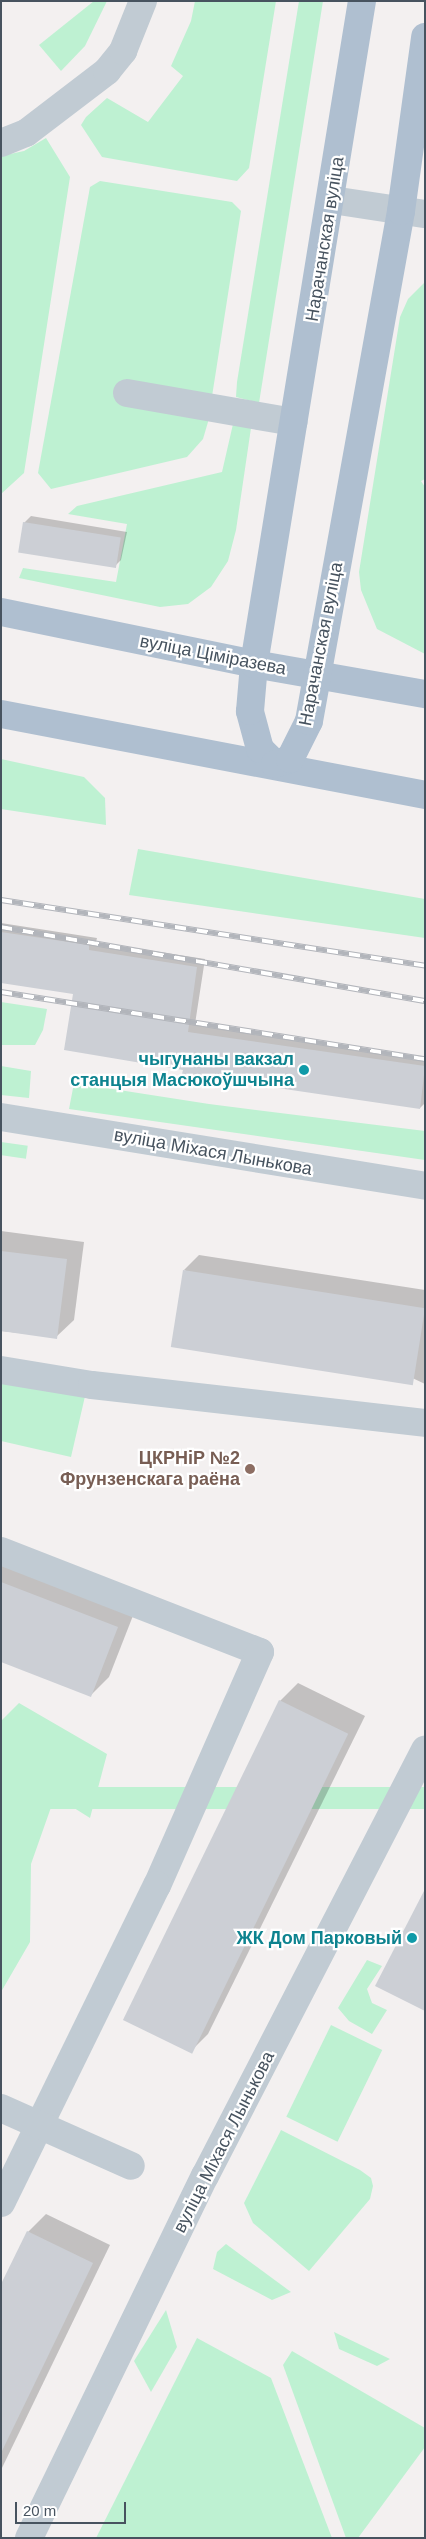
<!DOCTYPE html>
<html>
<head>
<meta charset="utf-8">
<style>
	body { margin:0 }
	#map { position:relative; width:426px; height:2539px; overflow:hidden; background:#f3f0f0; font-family:Arial,sans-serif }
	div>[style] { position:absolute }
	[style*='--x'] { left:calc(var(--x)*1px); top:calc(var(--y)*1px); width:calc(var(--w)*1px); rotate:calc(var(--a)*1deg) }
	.green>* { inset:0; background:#bef1d2; transform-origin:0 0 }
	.shadow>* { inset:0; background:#0003 }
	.building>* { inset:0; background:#cccfd5; transform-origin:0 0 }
	.minor>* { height:28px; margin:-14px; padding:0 14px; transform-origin:14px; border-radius:14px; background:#c1cbd3 }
	.major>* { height:28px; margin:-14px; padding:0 14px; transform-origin:14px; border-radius:14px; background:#afbfd0 }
	.rail>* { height:5.5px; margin-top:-2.75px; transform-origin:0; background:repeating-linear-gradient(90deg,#fff 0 11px,#b2b5bb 0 22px); box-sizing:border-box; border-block:1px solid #b2b5bb }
	.dots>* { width:14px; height:14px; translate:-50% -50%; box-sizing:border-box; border:2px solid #fff; border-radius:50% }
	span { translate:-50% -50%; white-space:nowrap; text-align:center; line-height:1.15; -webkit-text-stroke:4.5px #fff; paint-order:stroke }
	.street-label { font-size:18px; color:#47535f }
	.culture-label { font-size:18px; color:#0d838f; font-weight:700 }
	.right { translate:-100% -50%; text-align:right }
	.education-label { font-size:18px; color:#785e54; font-weight:700 }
	.frame { position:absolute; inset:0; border:2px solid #47535f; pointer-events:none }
	.scale { position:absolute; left:15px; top:2502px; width:111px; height:22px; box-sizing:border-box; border:2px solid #47535f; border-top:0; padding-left:6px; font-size:15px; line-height:18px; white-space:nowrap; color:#47535f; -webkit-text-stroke:4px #fff; paint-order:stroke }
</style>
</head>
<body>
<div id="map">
	<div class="green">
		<div style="clip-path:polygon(94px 1px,107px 1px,85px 46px,61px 71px,39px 45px)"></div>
		<div style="clip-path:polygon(195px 1px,276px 1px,249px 168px,237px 181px,102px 157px,81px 125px,86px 117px,107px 98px,148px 122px,183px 76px,171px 66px,191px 21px)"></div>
		<div style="clip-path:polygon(299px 1px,323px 1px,259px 403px,236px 397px,237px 382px)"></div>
		<div style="clip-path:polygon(46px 138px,70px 177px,24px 473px,1px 494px,1px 156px,24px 151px)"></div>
		<div style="clip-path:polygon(100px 181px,232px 202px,241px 211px,208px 422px,203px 439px,187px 457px,51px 489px,38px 473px,90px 187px)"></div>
		<div style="clip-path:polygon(425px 282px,425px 479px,421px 481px,425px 487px,425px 654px,377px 629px,361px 590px,359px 572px,400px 317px,408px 299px)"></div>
		<div style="clip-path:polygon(233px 424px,251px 428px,236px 530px,228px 561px,211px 587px,188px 604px,160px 607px,19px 578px,23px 568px,116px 582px,127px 524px,68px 514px,77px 506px,222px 472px)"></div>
		<div style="clip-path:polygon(1px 759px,84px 777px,105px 798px,106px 825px,1px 809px)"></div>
		<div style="clip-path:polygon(138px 849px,425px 899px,425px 938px,129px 895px)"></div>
		<div style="clip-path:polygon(1px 1002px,47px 1009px,43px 1030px,35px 1045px,1px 1045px)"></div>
		<div style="clip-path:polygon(1px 1066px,31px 1071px,29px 1098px,1px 1095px)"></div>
		<div style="clip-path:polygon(74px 1083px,209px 1104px,425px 1131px,425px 1160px,69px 1109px)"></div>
		<div style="left:1px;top:1142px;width:27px;height:13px;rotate:8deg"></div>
		<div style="clip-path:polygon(1px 1380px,86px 1392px,71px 1457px,1px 1441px)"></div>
		<div style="clip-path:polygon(19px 1703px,107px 1754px,90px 1818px,55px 1796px,31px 1864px,30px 1942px,1px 1992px,1px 1721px)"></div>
		<div style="left:425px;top:1787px;width:22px;height:458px;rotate:90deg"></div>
		<div style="clip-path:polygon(367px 1960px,382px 1966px,367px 1989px,372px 2003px,387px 2010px,372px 2034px,349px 2021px,338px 2008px)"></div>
		<div style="left:331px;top:2025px;width:57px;height:102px;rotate:26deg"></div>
		<div style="clip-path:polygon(281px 2130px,360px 2170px,371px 2178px,373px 2186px,370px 2199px,309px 2271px,253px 2223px,244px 2203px)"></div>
		<div style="clip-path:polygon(226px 2244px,291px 2292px,272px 2300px,213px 2269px,217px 2252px)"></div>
		<div style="clip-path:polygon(166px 2310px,177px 2347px,151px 2392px,134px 2361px)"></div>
		<div style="clip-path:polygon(334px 2332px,390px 2359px,377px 2366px,339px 2349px)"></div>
		<div style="clip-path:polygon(197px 2338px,271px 2378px,332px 2538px,96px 2538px)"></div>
		<div style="clip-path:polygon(292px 2351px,425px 2428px,425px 2447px,358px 2538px,346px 2538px,283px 2365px)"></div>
	</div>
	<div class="shadow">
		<div style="clip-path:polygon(31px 516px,127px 532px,121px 560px,114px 567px,24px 523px)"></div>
		<div style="clip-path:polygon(1px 923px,97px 938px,96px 942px,205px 959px,195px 1024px,425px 1057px,425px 1103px,420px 1108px,185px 1069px,74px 993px,1px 982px)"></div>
		<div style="clip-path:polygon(1px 1231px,84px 1242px,74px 1320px,56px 1337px,1px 1331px)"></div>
		<div style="clip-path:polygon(199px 1255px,425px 1290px,425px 1384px,184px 1270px)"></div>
		<div style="clip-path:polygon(1px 1557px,136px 1608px,109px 1677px,91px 1695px,1px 1661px)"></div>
		<div style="clip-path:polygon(298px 1683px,365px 1716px,208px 2034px,190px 2052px,280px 1701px)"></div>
		<div style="clip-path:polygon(46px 2214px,110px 2245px,1px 2470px,1px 2287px,28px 2232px)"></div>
	</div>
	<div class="building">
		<div style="left:23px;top:522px;width:99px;height:31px;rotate:9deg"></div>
		<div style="clip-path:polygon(1px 932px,89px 945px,89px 950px,197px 967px,188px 1032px,425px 1066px,420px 1109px,182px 1074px,183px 1070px,64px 1050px,73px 994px,1px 983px)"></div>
		<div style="clip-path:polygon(1px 1251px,67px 1259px,57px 1339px,1px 1331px)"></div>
		<div style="left:183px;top:1270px;width:245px;height:78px;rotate:9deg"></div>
		<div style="clip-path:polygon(1px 1582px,118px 1627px,91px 1697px,1px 1662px)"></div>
		<div style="left:279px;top:1700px;width:77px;height:356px;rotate:26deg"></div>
		<div style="clip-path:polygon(425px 1889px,425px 2011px,375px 1986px)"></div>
		<div style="clip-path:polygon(27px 2231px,93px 2263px,1px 2453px,1px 2284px)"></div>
	</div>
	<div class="minor">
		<div style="--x:1;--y:143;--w:27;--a:-22"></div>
		<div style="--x:26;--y:133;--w:102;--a:-37.4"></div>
		<div style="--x:107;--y:71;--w:26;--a:-51"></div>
		<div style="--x:123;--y:51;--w:54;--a:-68.2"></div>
		<div style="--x:332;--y:200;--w:94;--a:8.6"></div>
		<div style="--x:127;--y:393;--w:169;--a:9.9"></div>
		<div style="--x:1;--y:1117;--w:430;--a:9.2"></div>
		<div style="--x:1;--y:1370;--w:92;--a:9.4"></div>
		<div style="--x:92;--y:1385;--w:335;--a:6.5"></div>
		<div style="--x:1;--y:1551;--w:278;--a:21.3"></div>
		<div style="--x:260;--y:1652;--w:255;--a:113.8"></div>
		<div style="--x:157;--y:1885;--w:354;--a:116.1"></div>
		<div style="--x:1;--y:2108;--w:142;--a:24"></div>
		<div style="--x:29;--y:2538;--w:403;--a:-64.1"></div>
		<div style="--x:205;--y:2176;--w:480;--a:-62.7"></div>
	</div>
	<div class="major">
		<div style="--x:1;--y:612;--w:258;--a:11.6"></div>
		<div style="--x:254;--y:664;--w:174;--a:10"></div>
		<div style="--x:1;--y:714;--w:432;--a:10.8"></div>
		<div style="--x:275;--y:764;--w:21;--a:-135"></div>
		<div style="--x:260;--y:749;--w:39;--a:-105"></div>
		<div style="--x:250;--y:711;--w:47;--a:-85.1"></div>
		<div style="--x:254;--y:664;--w:672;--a:-80.75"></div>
		<div style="--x:275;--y:764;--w:16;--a:-18"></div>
		<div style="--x:290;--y:759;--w:42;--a:-63.4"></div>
		<div style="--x:309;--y:721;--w:518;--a:-79.77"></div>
		<div style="--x:401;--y:211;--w:176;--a:-82.1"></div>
	</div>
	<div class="rail">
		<div style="--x:1;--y:900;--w:429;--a:8.8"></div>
		<div style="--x:1;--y:927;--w:430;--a:9.9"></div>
		<div style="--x:1;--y:992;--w:429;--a:9"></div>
	</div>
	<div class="dots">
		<div style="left:304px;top:1070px;background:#0f9aa8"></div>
		<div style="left:250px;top:1469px;background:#8d6e63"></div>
		<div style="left:412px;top:1938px;background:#0f9aa8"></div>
	</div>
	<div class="street-label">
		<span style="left:325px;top:239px;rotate:-81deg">Нарачанская вуліца</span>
		<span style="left:321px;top:644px;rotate:-79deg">Нарачанская вуліца</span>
		<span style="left:213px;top:655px;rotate:11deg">вуліца Ціміразева</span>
		<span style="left:213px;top:1152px;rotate:10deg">вуліца Міхася Лынькова</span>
		<span style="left:224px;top:2142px;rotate:-63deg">вуліца Міхася Лынькова</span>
	</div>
	<div class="culture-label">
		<span class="right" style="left:294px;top:1070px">чыгунаны вакзал<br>станцыя Масюкоўшчына</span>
		<span class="right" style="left:402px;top:1938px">ЖК Дом Парковый</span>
	</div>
	<div class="education-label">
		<span class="right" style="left:240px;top:1469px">ЦКРНіР №2<br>Фрунзенскага раёна</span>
	</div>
	<div class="frame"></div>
	<div class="scale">20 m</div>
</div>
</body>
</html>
